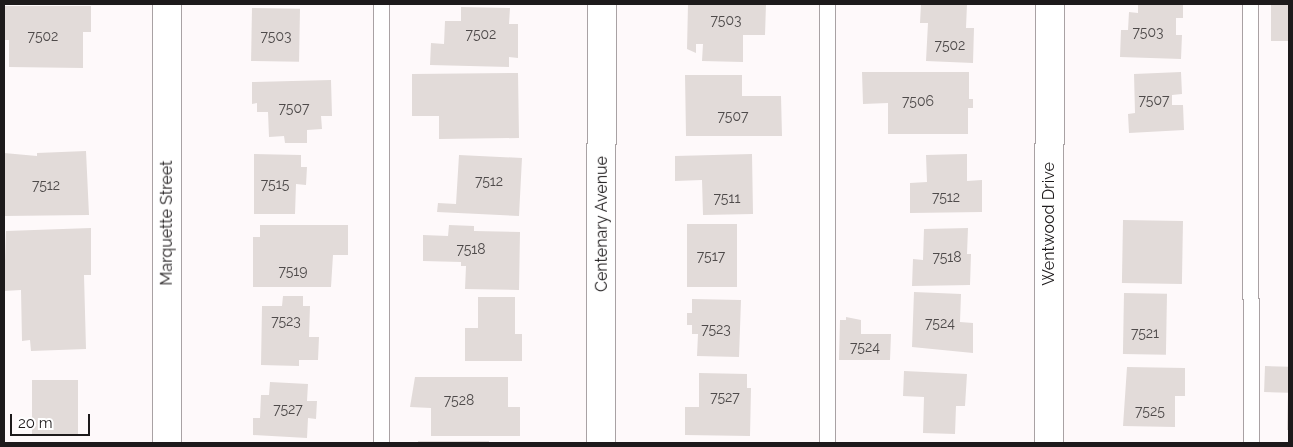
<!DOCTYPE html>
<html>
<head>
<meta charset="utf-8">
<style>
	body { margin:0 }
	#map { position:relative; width:1293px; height:447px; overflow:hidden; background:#fef9fa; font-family:Raleway,sans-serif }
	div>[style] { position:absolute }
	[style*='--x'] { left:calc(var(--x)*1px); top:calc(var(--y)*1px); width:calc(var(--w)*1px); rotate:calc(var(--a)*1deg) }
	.building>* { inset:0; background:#e2dbd9; transform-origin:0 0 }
	.roads { filter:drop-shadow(1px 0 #a9a2a4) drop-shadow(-1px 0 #a9a2a4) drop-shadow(0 1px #a9a2a4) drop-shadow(0 -1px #a9a2a4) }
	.lane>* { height:15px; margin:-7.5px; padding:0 7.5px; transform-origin:7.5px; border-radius:7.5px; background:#fff }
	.street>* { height:28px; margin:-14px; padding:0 14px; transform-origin:14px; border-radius:14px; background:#fff }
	span { translate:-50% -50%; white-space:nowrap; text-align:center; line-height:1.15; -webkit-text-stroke:5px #fff; paint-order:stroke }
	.number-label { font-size:14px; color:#4e4a4a }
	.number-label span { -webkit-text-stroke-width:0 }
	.street-label { font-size:16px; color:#1d1a1b }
	.frame { position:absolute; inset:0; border:5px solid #1d1a1b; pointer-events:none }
	.scale { position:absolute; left:10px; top:414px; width:80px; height:22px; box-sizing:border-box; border:2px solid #1d1a1b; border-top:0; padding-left:6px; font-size:15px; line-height:18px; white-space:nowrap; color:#1d1a1b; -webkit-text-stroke:4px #fff; paint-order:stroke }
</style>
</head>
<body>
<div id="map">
	<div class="building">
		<div style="clip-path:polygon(688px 4px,766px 4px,765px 35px,743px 35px,743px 62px,702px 61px,703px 44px,696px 44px,696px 53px,687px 49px)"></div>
		<div style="clip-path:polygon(921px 4px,967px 4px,966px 28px,974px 28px,973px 63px,926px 61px,928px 23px,920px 23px)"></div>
		<div style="clip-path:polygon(1138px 4px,1183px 4px,1183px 18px,1176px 18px,1176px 35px,1182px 35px,1181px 59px,1120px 57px,1121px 30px,1128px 30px,1129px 12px,1138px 13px)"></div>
		<div style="left:1271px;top:4px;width:18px;height:37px"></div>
		<div style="clip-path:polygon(4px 6px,91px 6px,91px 32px,83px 32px,83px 68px,9px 67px,9px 40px,4px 40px)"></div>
		<div style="clip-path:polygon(461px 7px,510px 8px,509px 24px,518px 24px,518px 58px,509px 57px,509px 67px,430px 65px,431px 43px,444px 44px,445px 21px,461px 21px)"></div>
		<div style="left:252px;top:8px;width:48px;height:53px;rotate:1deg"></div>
		<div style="clip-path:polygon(862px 72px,969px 72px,969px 99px,973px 99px,973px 108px,968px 108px,968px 134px,888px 134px,888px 103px,863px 104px)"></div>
		<div style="clip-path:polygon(1181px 72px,1182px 94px,1172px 95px,1172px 105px,1183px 105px,1184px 130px,1129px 133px,1128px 114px,1135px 113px,1134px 74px)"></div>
		<div style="clip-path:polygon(518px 73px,519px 138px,439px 139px,439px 116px,412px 116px,412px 74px)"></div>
		<div style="clip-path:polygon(685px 75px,742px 75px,742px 96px,781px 96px,782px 136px,686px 136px)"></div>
		<div style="clip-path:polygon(331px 80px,332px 116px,321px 116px,322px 129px,307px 130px,307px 143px,285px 143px,284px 136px,269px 137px,268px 112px,257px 112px,257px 103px,252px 104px,252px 82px)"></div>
		<div style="clip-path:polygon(86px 151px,89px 215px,4px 216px,4px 153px,37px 156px,37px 153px)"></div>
		<div style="clip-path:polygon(254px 154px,301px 155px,301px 167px,307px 167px,306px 185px,296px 184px,295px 214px,254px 214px)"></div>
		<div style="clip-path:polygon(752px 154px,753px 214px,703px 215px,702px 180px,675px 181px,675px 156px)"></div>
		<div style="clip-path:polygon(967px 154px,967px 181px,982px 180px,982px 212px,910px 213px,910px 183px,927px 182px,926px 155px)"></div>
		<div style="clip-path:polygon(459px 155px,522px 158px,519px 216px,437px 212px,438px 203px,456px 204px)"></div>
		<div style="left:1183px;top:221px;width:63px;height:60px;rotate:91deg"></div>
		<div style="left:687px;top:224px;width:50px;height:63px"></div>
		<div style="clip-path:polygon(260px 225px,348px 225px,348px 255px,333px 255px,331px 287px,253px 287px,253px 237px,260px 237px)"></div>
		<div style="clip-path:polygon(449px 225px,474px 226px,474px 231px,520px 232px,519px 290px,465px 289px,466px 266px,461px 266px,461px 262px,423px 261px,423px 235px,448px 236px)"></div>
		<div style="clip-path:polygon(91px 228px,91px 275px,84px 275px,86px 349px,31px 351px,30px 340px,22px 341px,21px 290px,4px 291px,6px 231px)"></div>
		<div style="clip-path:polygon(968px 228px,967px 254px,971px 254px,970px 285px,912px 286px,913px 259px,923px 260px,924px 229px)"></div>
		<div style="clip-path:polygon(914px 292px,961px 294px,960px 322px,973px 323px,973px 353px,912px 347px)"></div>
		<div style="left:1124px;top:293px;width:43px;height:61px;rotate:1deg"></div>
		<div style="clip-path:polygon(283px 296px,303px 296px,303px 306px,310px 306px,309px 337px,319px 337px,318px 360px,299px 360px,299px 366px,261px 365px,262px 306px,282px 306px)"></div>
		<div style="clip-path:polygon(478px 297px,515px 297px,515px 334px,522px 334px,522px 361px,465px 361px,465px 328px,478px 328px)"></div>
		<div style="clip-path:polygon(692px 299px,741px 300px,739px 357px,697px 356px,698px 334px,692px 334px,692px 325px,687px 325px,687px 313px,692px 313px)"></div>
		<div style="clip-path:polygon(846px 317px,861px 320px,861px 334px,891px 334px,890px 360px,839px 360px,840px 320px,846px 320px)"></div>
		<div style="left:1265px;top:366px;width:24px;height:26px;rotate:2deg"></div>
		<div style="clip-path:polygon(1127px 367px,1185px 368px,1185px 396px,1175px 396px,1175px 427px,1123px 426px)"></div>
		<div style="clip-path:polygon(904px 371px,967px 374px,965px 406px,956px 406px,955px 434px,923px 433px,924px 397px,903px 396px)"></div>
		<div style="clip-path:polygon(699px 373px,747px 374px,747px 388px,751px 388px,750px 436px,685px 435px,685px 407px,699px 407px)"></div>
		<div style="clip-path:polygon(415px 377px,508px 377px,508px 407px,520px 407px,520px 436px,431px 436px,431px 408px,410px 407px)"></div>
		<div style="left:78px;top:380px;width:56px;height:46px;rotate:90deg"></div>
		<div style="clip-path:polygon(270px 382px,308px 384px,307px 401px,317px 401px,316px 419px,308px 418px,307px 438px,253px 435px,253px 418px,260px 418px,261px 395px,269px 395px)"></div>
		<div style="clip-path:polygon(1288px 393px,1289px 393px,1289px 430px,1287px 430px)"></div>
		<div style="left:418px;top:441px;width:71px;height:2px"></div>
	</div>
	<div class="roads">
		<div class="lane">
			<div style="--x:1250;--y:4;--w:439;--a:89.9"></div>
			<div style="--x:381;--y:443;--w:439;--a:-90"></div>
			<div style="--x:827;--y:443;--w:439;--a:-90"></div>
		</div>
		<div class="street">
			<div style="--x:167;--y:4;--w:439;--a:90"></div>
			<div style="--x:601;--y:443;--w:439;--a:-89.9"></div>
			<div style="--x:1049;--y:443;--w:439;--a:-89.9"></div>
		</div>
	</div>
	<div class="number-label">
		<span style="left:726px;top:20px">7503</span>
		<span style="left:1148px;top:32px">7503</span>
		<span style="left:481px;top:34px">7502</span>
		<span style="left:43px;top:36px">7502</span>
		<span style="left:276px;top:36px">7503</span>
		<span style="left:950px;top:45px">7502</span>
		<span style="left:1154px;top:100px">7507</span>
		<span style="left:918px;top:101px">7506</span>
		<span style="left:294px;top:108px">7507</span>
		<span style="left:733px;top:116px">7507</span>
		<span style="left:489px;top:181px">7512</span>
		<span style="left:275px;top:184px">7515</span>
		<span style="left:46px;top:185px">7512</span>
		<span style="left:946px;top:197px">7512</span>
		<span style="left:727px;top:198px">7511</span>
		<span style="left:471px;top:249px">7518</span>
		<span style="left:711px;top:256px">7517</span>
		<span style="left:947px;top:257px">7518</span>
		<span style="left:293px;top:271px">7519</span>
		<span style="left:286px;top:321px">7523</span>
		<span style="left:940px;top:323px">7524</span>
		<span style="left:716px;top:329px">7523</span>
		<span style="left:1145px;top:333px">7521</span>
		<span style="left:865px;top:347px">7524</span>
		<span style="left:725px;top:397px">7527</span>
		<span style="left:459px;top:400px">7528</span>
		<span style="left:288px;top:409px">7527</span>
		<span style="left:1150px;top:411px">7525</span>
	</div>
	<div class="street-label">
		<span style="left:167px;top:223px;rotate:-90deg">Marquette Street</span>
		<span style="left:602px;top:224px;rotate:-90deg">Centenary Avenue</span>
		<span style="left:1049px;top:224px;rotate:-90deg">Wentwood Drive</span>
	</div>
	<div class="frame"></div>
	<div class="scale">20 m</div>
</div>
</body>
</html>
